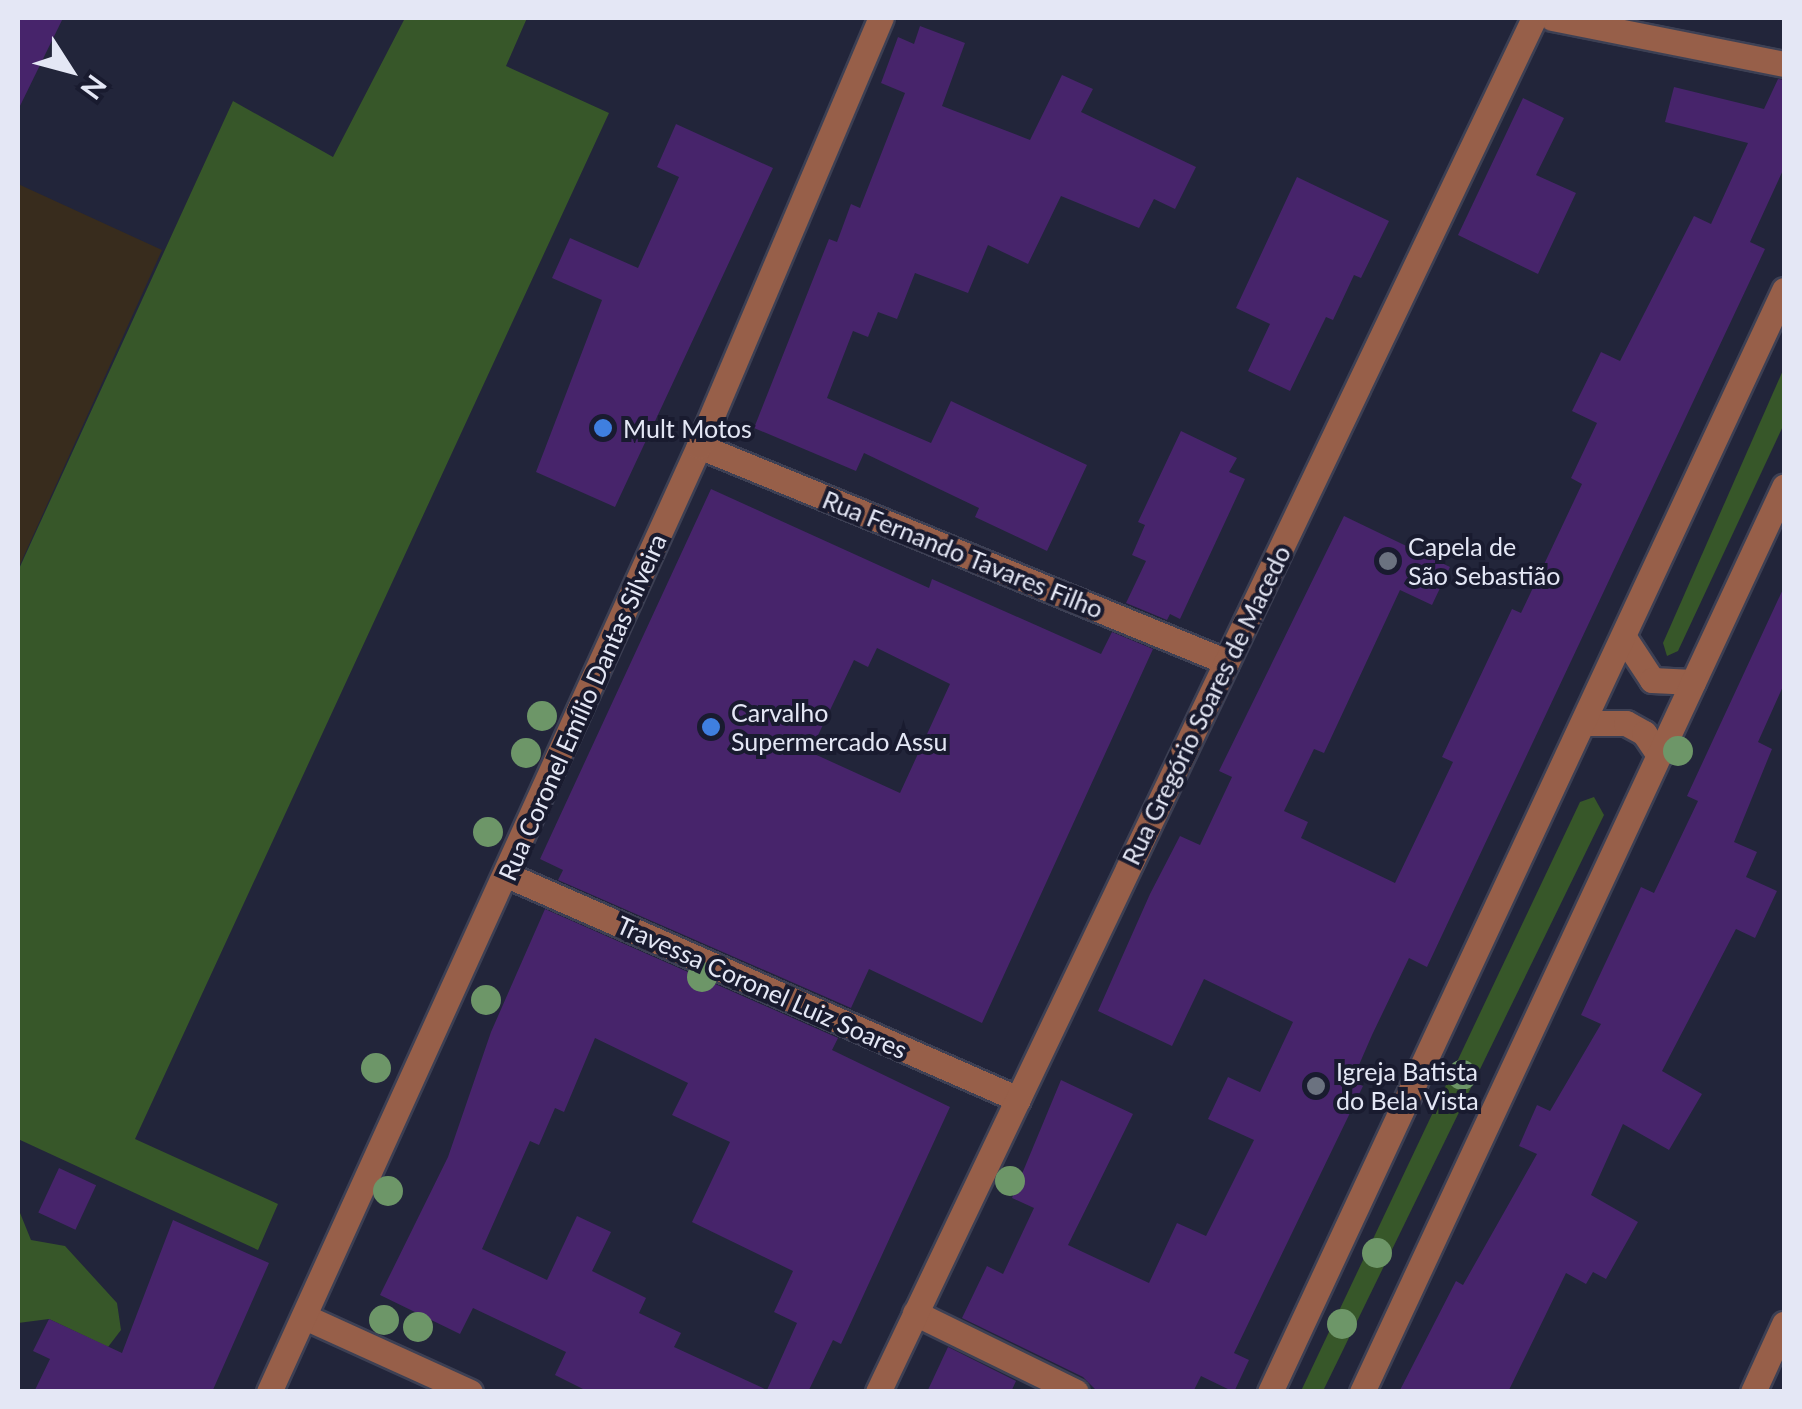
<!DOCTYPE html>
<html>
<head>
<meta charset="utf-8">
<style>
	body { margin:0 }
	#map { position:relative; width:1802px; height:1409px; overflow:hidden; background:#22253a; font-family:Lato,sans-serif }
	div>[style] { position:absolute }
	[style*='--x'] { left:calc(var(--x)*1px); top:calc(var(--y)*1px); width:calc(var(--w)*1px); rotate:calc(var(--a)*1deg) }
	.industrial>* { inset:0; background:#382c1d }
	.green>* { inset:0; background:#375729 }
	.building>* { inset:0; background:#47246b; transform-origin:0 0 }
	.roads { filter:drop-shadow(2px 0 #3d4054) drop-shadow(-2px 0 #3d4054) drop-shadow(0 2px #3d4054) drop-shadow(0 -2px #3d4054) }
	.minor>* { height:25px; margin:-12.5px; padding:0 12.5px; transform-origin:12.5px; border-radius:12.5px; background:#975f49 }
	.trees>* { width:30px; height:30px; margin:-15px; border-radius:50%; background:#6d9668 }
	.dots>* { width:28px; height:28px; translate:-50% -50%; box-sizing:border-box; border:5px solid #191b2f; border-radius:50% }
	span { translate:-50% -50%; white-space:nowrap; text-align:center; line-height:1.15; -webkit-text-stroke:8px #191b2f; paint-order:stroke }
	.poi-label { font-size:25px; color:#e4e7f5 }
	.left { translate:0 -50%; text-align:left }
	.street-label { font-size:25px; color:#e4e7f5 }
	.frame { position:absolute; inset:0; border:20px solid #e4e7f5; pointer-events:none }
	.north { position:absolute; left:20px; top:20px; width:100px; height:100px; -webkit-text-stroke:8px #191b2f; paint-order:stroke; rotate:126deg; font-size:28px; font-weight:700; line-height:40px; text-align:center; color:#e4e7f5 }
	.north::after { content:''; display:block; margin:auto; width:35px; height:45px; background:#e4e7f5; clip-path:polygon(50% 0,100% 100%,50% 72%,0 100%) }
</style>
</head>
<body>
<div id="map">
	<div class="industrial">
		<div style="clip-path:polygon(18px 184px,162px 250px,18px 569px)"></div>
	</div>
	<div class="green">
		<div style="clip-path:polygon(405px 18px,527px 18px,506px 66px,609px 113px,135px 1139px,278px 1204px,258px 1250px,18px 1139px,18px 571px,233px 101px,333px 157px)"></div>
		<div style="clip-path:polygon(1784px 368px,1784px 424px,1678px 651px,1667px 656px,1663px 643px)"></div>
		<div style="clip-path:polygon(1594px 797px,1604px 815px,1323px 1391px,1301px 1391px,1580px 802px)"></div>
		<div style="clip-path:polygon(18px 1208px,31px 1240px,65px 1246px,117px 1303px,121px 1330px,108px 1347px,49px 1319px,18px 1323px)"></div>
	</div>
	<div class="building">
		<div style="clip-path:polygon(18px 18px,63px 18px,18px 110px)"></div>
		<div style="clip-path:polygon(920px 26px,965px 43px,942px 106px,1030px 140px,1062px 75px,1093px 89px,1081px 112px,1196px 167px,1175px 209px,1154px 199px,1139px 228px,1061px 196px,1028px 264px,988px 245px,968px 293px,915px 273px,897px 319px,878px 312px,868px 337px,853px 331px,827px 398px,931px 443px,951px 401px,1087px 465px,1047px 551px,975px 517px,979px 508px,864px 453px,856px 471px,754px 428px,829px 239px,837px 242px,851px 204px,860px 208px,905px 93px,881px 83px,898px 37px,914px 44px)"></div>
		<div style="clip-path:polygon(1778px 79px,1784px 80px,1784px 168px,1750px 242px,1765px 249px,1427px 967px,1409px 958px,1372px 1035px,1352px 1081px,1363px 1086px,1234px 1353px,1249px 1360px,1234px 1392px,1201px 1376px,1193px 1392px,1098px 1392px,1083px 1377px,962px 1318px,987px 1266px,1003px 1274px,1034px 1208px,1012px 1198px,1061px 1080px,1133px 1114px,1068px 1245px,1149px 1283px,1177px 1223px,1206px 1236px,1254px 1140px,1208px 1119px,1228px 1077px,1260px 1092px,1293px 1022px,1204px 979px,1172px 1046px,1098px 1011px,1150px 894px,1180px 836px,1200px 845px,1232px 777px,1219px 771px,1344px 516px,1450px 567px,1432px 605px,1400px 590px,1324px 753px,1314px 749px,1284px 811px,1308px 822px,1301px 838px,1395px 883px,1453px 762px,1442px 757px,1512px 609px,1521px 613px,1582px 484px,1571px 478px,1597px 423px,1572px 411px,1601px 352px,1620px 361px,1694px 216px,1711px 224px,1748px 143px,1665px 122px,1674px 87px,1764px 109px)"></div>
		<div style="clip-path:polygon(1523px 98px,1564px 118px,1536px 175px,1576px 193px,1538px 274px,1458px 235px)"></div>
		<div style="clip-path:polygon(676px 124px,773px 168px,615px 507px,536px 472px,602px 300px,552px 278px,570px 238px,638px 268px,679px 177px,657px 167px)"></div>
		<div style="clip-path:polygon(1297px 177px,1389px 221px,1361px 278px,1354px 275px,1333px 320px,1326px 317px,1290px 391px,1248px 371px,1270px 324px,1236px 308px)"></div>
		<div style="clip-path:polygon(1181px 431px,1237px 458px,1229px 472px,1245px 479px,1180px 619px,1170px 614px,1167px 620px,1126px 603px,1146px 561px,1132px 555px,1145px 525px,1138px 522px)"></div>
		<div style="clip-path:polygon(evenodd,711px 489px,929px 588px,932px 579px,1101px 654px,1112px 632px,1153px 649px,982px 1023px,869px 969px,851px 1008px,558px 880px,563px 870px,540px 859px,711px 489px,877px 648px,950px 684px,900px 793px,810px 752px,854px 660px,868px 667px,877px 648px)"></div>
		<div style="clip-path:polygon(1784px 587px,1784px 684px,1758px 742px,1772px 749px,1734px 842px,1757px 852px,1746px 877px,1777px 891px,1755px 938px,1736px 929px,1662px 1071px,1702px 1094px,1669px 1150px,1623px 1124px,1591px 1195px,1638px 1222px,1606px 1279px,1593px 1272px,1586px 1284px,1566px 1273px,1508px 1392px,1399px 1392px,1456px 1281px,1463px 1285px,1537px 1154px,1519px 1146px,1537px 1105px,1550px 1111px,1601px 1024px,1581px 1015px,1641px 887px,1654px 893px,1698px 801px,1687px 796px)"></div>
		<div style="clip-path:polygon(evenodd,545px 909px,838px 1038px,832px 1050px,950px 1107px,841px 1344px,833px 1340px,808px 1392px,589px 1392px,555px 1375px,566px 1352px,473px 1308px,460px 1334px,380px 1295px,448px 1157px,491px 1032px,545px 909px,595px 1038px,688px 1083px,672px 1115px,730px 1142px,692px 1222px,793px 1271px,774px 1312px,797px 1323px,767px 1390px,674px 1347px,681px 1333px,639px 1313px,646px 1298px,592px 1271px,611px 1232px,577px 1216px,547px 1280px,482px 1249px,530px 1141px,539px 1145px,555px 1108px,564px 1112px,595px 1038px)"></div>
		<div style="left:59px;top:1168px;width:41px;height:49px;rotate:25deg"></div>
		<div style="clip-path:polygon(173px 1220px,269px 1263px,212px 1392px,34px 1392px,50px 1359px,33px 1351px,49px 1319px,122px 1353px)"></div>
		<div style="clip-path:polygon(948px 1347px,1016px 1381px,1011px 1392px,927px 1392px)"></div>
	</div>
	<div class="roads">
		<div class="minor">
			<div style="--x:1552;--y:18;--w:237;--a:11.2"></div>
			<div style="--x:699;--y:446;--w:570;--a:22.25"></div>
			<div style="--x:1625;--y:639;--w:49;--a:56.6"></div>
			<div style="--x:1652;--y:680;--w:41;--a:2.8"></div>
			<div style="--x:1586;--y:723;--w:40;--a:0"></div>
			<div style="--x:1626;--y:723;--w:21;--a:29"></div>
			<div style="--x:1644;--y:733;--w:27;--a:56"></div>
			<div style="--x:507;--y:875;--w:558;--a:23.67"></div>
			<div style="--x:915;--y:1313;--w:179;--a:26.1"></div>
			<div style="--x:305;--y:1317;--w:181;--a:24.4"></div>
			<div style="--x:269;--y:1392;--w:1039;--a:-65.56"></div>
			<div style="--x:699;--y:446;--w:465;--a:-67"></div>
			<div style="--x:878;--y:1392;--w:1523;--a:-64.48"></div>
			<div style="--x:1270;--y:1392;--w:1216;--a:-64.99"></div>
			<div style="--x:1362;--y:1392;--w:999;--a:-65"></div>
			<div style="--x:1753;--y:1392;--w:75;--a:-65.5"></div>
		</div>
	</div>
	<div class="trees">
		<div style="left:542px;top:716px"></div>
		<div style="left:1678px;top:751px"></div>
		<div style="left:526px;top:753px"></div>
		<div style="left:488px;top:832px"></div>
		<div style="left:702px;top:977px"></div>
		<div style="left:486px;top:1000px"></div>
		<div style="left:376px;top:1068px"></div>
		<div style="left:1462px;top:1075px"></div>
		<div style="left:1010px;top:1181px"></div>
		<div style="left:388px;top:1191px"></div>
		<div style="left:1377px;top:1253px"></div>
		<div style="left:384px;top:1320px"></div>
		<div style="left:1342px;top:1324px"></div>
		<div style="left:418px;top:1327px"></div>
	</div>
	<div class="dots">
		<div style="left:603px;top:428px;background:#3f7fe0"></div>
		<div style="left:1388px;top:561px;background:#6b7280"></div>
		<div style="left:711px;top:727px;background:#3f7fe0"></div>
		<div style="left:1316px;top:1086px;background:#6b7280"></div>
	</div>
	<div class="poi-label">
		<span class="left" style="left:623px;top:428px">Mult Motos</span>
		<span class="left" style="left:1408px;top:561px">Capela de<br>São Sebastião</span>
		<span class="left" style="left:731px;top:727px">Carvalho<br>Supermercado Assu</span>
		<span class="left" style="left:1336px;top:1086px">Igreja Batista<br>do Bela Vista</span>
	</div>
	<div class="street-label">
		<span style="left:963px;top:554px;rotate:22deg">Rua Fernando Tavares Filho</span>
		<span style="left:1206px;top:705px;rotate:-64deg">Rua Gregório Soares de Macedo</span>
		<span style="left:582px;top:707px;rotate:-66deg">Rua Coronel Emílio Dantas Silveira</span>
		<span style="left:762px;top:987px;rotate:24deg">Travessa Coronel Luiz Soares</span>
	</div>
	<div class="frame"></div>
	<div class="north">N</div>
</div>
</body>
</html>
